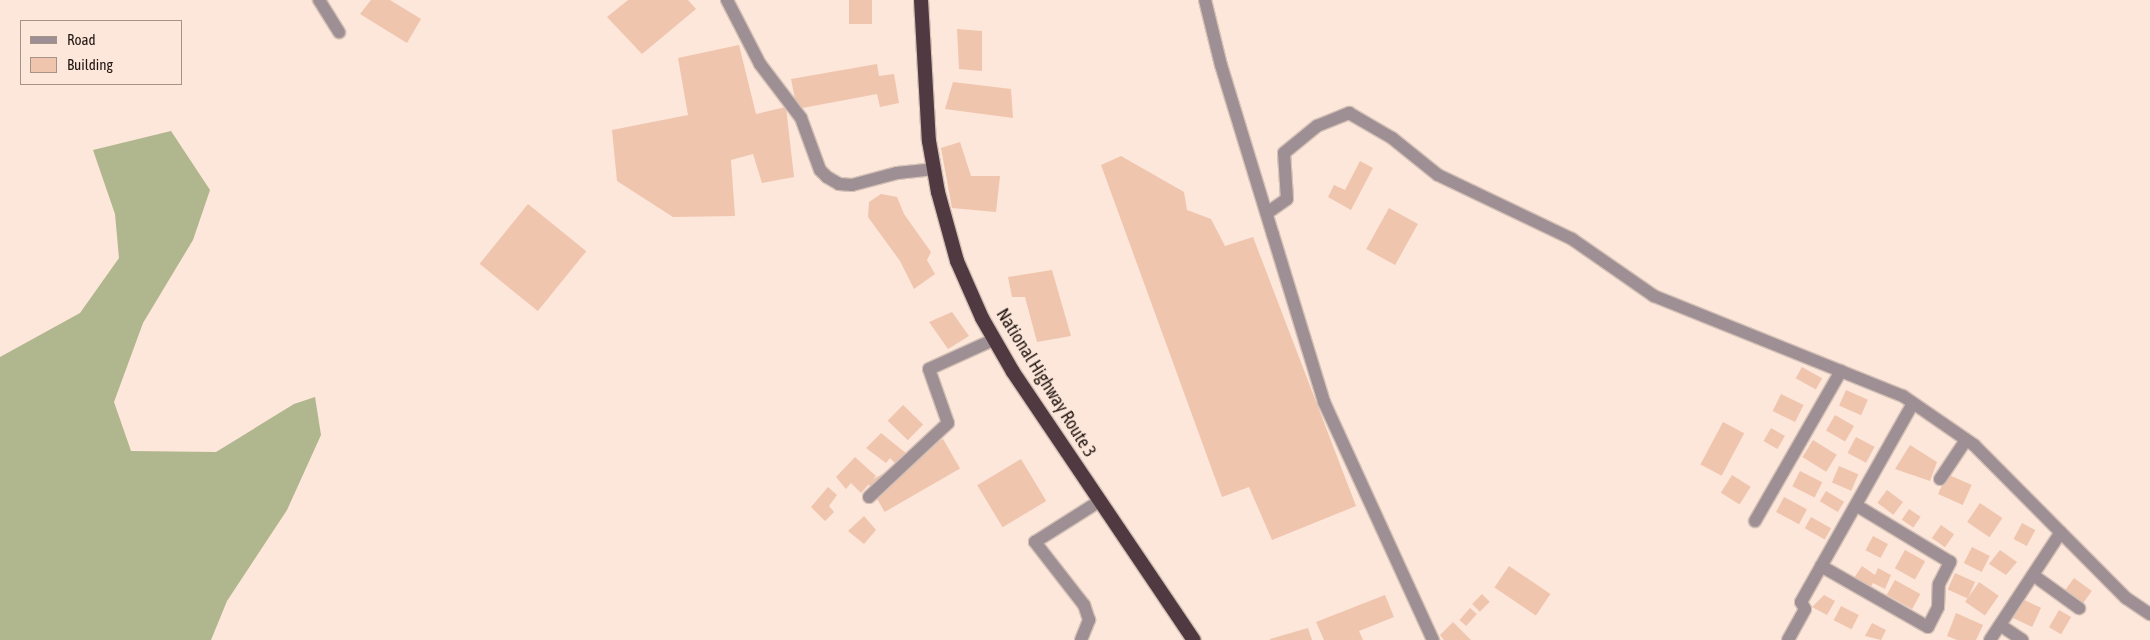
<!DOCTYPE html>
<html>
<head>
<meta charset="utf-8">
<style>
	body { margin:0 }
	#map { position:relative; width:2150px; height:640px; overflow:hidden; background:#fde6da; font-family:"Asap Condensed",sans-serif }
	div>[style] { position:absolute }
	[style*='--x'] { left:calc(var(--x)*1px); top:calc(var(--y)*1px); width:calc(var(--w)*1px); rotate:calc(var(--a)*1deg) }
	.forest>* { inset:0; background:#b0b68d }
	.building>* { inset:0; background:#efc5ae; transform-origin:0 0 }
	.roads { filter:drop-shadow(1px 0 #d5c1b6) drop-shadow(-1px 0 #d5c1b6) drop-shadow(0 1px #d5c1b6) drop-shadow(0 -1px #d5c1b6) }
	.minor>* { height:12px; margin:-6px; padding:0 6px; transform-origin:6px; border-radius:6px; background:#9d8f93 }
	.tertiary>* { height:12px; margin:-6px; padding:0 6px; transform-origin:6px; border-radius:6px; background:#9d8f93 }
	.trunk>* { height:14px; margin:-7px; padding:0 7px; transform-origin:7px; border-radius:7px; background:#503940 }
	span { translate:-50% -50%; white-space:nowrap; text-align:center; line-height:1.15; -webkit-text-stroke:4px #fde6da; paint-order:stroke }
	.street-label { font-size:18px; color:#201611 }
	.legend { position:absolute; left:20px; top:20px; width:162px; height:65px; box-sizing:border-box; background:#fde6da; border:1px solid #a5938a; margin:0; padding:6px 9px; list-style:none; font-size:15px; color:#201611 }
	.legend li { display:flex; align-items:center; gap:10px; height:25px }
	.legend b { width:25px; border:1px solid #a5938a }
</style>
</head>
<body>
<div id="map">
	<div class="forest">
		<div style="clip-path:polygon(171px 131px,210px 190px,193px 240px,143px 323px,114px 402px,131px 451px,216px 452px,294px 404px,315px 397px,321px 435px,287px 510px,227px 601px,211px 640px,0 640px,0 357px,80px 313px,119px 258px,115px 214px,93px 150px)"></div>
	</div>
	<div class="building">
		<div style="clip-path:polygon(371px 0,390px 0,421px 19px,407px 43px,360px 14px)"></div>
		<div style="clip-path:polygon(628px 0,688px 0,696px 9px,642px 54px,607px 17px)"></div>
		<div style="left:849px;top:0;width:23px;height:24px"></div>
		<div style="clip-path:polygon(957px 29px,982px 31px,982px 71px,959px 69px)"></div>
		<div style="clip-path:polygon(739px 45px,756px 114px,786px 107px,794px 177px,762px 183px,753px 154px,731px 160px,735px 216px,673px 217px,617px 181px,612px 130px,688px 115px,678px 58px)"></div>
		<div style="clip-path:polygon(877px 64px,879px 76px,894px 74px,899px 103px,880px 107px,877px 94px,797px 109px,791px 79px)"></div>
		<div style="clip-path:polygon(953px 82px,1011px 89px,1013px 118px,945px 109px)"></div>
		<div style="clip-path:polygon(960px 142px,971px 176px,1000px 176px,996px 212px,952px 208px,941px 148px)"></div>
		<div style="clip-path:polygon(1121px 156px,1184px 192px,1187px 210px,1211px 219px,1225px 246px,1253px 237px,1356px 506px,1272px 540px,1249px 487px,1222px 497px,1101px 165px)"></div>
		<div style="clip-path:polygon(1360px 161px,1373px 168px,1351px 210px,1328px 197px,1334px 185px,1345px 190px)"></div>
		<div style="clip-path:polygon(881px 194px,897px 197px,904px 214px,931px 252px,927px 260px,935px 274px,914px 289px,900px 261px,868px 217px,869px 202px)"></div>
		<div style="left:528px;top:204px;width:75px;height:77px;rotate:39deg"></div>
		<div style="left:1389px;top:208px;width:33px;height:47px;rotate:29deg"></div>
		<div style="clip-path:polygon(1052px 270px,1071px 336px,1037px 342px,1025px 297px,1012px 297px,1008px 277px)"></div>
		<div style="clip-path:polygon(952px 312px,969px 336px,948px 349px,929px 322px)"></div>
		<div style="left:1802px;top:367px;width:23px;height:13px;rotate:29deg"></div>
		<div style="left:1846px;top:390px;width:24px;height:17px;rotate:24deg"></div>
		<div style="left:1781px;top:394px;width:25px;height:19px;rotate:26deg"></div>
		<div style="left:903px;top:405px;width:28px;height:22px;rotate:44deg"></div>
		<div style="left:1835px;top:415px;width:22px;height:18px;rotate:30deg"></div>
		<div style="left:1723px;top:422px;width:24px;height:48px;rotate:28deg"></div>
		<div style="left:1771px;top:428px;width:16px;height:15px;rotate:30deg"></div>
		<div style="clip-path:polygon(881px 433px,907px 454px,898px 466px,890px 458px,886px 463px,866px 448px)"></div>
		<div style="left:1856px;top:437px;width:21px;height:18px;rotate:28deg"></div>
		<div style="left:943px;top:439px;width:34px;height:87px;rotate:60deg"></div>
		<div style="left:1813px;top:440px;width:28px;height:20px;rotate:32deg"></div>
		<div style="clip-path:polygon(1910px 445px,1937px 462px,1930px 481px,1895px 469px)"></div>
		<div style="clip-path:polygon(855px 457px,876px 476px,861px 493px,851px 483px,846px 489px,836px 477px)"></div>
		<div style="left:1021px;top:459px;width:49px;height:51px;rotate:59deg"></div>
		<div style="left:1839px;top:466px;width:21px;height:18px;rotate:23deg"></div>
		<div style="left:1800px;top:471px;width:25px;height:17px;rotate:27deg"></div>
		<div style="left:1947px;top:474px;width:27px;height:22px;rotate:24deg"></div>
		<div style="left:1732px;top:475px;width:22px;height:21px;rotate:32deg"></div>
		<div style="clip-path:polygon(828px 487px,837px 495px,829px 506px,834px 512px,825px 521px,811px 507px)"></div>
		<div style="left:1887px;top:490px;width:20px;height:16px;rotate:37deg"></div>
		<div style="left:1826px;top:491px;width:21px;height:12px;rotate:31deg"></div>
		<div style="left:1784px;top:497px;width:26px;height:17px;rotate:28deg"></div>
		<div style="left:1980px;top:503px;width:27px;height:23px;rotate:34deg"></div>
		<div style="left:1909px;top:509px;width:14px;height:13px;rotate:34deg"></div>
		<div style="clip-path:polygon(864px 516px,876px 530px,864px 544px,848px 531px)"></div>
		<div style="left:1811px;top:517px;width:23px;height:13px;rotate:29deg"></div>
		<div style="left:2022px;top:523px;width:15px;height:18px;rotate:28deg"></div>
		<div style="left:1941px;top:525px;width:16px;height:16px;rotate:35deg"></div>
		<div style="left:1873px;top:536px;width:17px;height:16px;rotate:28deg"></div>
		<div style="left:1972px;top:547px;width:20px;height:18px;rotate:27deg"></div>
		<div style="left:1905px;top:550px;width:23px;height:21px;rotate:29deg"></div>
		<div style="clip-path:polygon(2000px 550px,2017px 562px,2006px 575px,1989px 564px)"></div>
		<div style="left:1509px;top:566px;width:50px;height:26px;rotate:34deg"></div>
		<div style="clip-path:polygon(1862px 566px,1875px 575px,1878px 568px,1891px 575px,1885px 589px,1873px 583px,1870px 588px,1854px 578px)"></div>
		<div style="left:1955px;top:573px;width:22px;height:18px;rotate:24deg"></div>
		<div style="left:2074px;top:578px;width:22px;height:17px;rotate:36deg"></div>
		<div style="left:1895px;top:580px;width:29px;height:17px;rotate:29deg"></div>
		<div style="left:1979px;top:582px;width:24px;height:24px;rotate:35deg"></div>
		<div style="left:1482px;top:594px;width:11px;height:14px;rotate:45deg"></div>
		<div style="clip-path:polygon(1385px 595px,1394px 617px,1359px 631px,1363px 640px,1324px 640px,1316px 622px)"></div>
		<div style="clip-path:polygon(1824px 595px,1835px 601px,1827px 615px,1812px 607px)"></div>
		<div style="left:2022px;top:599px;width:21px;height:21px;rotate:25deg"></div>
		<div style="left:1841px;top:606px;width:20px;height:16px;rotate:27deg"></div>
		<div style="left:1470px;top:608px;width:9px;height:16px;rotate:41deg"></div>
		<div style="left:2059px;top:610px;width:14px;height:20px;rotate:30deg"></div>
		<div style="clip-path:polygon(1956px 613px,1983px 625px,1976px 640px,1957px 640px,1947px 636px)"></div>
		<div style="clip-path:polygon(1453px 622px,1471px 640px,1444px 640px,1440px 635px)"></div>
		<div style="clip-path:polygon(1872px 623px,1886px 630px,1881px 640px,1865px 636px)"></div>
		<div style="clip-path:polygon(1308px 628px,1312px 640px,1270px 640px,1270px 639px)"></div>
	</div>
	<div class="roads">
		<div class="minor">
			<div style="--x:319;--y:0;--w:38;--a:58"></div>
			<div style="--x:727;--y:0;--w:72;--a:62.7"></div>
			<div style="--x:760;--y:64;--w:68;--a:52.8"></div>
			<div style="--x:801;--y:118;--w:55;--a:69.9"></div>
			<div style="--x:820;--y:170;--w:10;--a:45"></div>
			<div style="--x:827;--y:177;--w:14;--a:30"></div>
			<div style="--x:839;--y:184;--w:13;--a:4"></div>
			<div style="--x:852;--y:185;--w:47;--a:-14.9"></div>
			<div style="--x:897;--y:173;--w:37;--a:-6"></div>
			<div style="--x:1205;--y:0;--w:67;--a:76.2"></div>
			<div style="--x:1221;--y:65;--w:178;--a:73"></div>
			<div style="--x:1267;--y:213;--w:24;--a:-35"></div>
			<div style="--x:1287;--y:199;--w:46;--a:-93.7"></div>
			<div style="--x:1284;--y:153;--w:43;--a:-39.3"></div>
			<div style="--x:1317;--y:126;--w:35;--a:-22"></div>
			<div style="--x:1349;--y:113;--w:50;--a:30.2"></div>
			<div style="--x:1392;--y:138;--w:59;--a:38.8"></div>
			<div style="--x:1438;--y:175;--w:148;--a:25.5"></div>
			<div style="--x:1572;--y:239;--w:100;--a:34.8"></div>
			<div style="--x:1654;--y:296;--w:268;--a:21.9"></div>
			<div style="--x:1903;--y:396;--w:86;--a:34.6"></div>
			<div style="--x:1974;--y:445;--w:216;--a:45.2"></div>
			<div style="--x:2126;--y:598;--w:29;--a:34"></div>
			<div style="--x:1940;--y:479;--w:47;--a:-56.3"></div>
			<div style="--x:869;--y:497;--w:108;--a:-43.1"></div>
			<div style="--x:948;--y:423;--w:57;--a:-109.4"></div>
			<div style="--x:929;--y:369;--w:72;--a:-24.4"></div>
			<div style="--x:1755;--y:521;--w:173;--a:-60.2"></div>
			<div style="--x:1821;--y:566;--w:123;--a:29.7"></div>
			<div style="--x:1928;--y:627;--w:22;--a:-63"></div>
			<div style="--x:1938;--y:607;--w:23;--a:-88"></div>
			<div style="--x:1939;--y:584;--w:25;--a:-63"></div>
			<div style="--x:1950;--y:562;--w:110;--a:-148.8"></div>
			<div style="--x:2033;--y:575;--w:57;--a:35.7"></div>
			<div style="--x:2000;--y:625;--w:27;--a:34"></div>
			<div style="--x:1081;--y:640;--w:22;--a:-68"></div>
			<div style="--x:1089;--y:620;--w:16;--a:-108"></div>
			<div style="--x:1084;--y:605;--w:80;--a:-127.9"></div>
			<div style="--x:1035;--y:542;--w:75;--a:-32.4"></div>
			<div style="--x:1788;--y:640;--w:35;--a:-61"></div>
			<div style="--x:1805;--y:609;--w:8;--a:-120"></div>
			<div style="--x:1801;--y:602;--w:228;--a:-60.6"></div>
			<div style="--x:1990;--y:640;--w:129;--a:-56.7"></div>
		</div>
		<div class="tertiary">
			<div style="--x:1273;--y:235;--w:175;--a:73"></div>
			<div style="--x:1324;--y:402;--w:262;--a:65.4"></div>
		</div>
		<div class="trunk">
			<div style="--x:921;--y:0;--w:141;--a:86.8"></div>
			<div style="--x:929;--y:141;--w:52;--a:80"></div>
			<div style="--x:938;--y:192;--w:72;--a:74.6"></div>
			<div style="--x:957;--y:261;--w:62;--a:66.3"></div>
			<div style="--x:982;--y:318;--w:62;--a:60.1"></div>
			<div style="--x:1013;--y:372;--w:323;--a:56"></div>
		</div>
	</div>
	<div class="street-label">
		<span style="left:1046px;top:383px;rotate:58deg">National Highway Route 3</span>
	</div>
	<ul class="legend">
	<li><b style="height:6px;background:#9d8f93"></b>Road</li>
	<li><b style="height:14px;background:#efc5ae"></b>Building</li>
	</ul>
</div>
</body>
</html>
